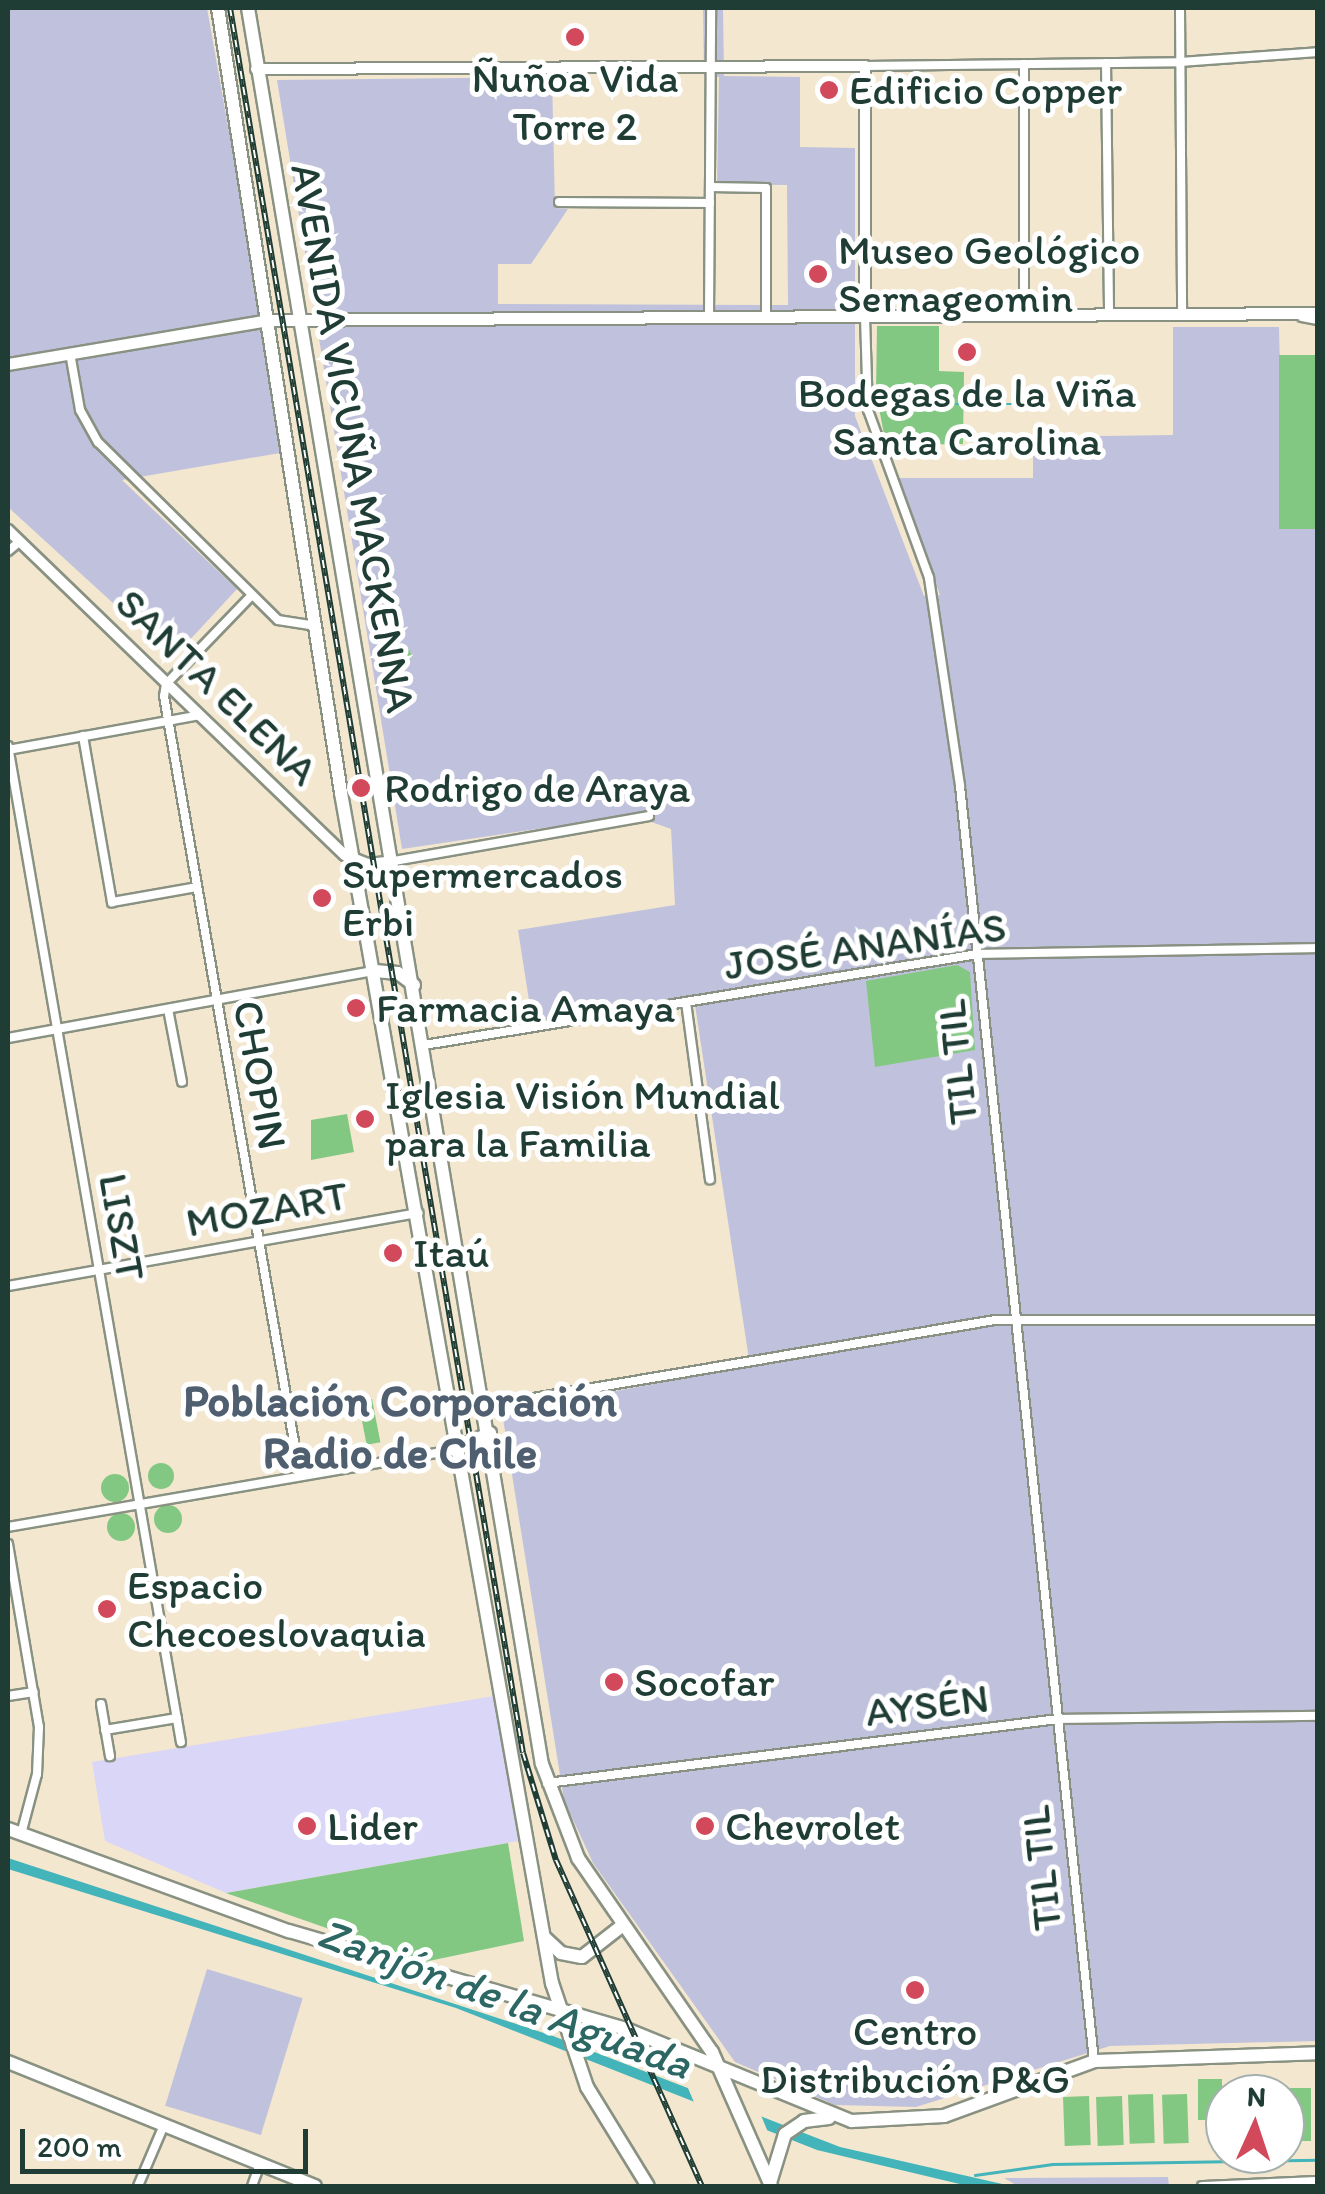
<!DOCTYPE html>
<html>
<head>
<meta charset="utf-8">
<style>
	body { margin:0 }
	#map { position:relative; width:1325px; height:2194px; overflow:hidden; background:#f3e7cf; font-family:Itim,sans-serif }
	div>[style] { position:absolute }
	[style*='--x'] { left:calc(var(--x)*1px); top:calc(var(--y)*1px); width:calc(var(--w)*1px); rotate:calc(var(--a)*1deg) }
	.built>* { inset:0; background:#dad6f7 }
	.industrial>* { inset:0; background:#c0c2dd; transform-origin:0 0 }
	.green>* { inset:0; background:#83c882; transform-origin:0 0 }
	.round { border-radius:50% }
	.water>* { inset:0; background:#44b4bb }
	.pier>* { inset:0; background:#f3e7cf }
	.stream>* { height:2.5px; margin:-1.25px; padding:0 1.25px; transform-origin:1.25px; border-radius:1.25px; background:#44b4bb }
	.roads { filter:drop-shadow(2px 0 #899282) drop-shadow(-2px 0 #899282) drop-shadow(0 2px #899282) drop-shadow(0 -2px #899282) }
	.minor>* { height:8px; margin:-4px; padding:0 4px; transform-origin:4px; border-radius:4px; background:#fff }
	.tertiary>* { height:10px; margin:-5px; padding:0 5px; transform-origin:5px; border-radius:5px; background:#fff }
	.secondary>* { height:11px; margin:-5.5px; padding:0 5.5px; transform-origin:5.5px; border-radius:5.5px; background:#fff }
	.primary>* { height:12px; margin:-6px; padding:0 6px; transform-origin:6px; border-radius:6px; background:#fff }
	.rail>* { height:6px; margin-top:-3px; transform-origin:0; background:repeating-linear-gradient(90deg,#fff 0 8px,#1f3d34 0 16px); box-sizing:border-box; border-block:2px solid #1f3d34 }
	.dots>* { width:28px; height:28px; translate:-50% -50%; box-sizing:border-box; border:5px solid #fff; border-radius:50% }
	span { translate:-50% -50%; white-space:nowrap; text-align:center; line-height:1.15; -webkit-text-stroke:10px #fff; paint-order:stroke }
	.poi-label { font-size:42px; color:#1f3d34 }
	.left { translate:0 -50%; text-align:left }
	.street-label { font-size:42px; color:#1f3d34 }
	.neighbourhood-label { font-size:45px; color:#4f5f6f; font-weight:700 }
	.water-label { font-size:45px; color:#2c6763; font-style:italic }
	.frame { position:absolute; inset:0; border:10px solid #1f3d34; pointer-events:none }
	.north { position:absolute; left:1205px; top:2074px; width:100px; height:100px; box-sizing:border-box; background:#fff; border:2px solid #a5b1ae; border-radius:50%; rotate:3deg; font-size:28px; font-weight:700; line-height:40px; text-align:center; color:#1f3d34 }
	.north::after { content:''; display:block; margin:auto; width:35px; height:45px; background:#d1495b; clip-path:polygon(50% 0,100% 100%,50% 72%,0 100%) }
	.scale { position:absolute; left:20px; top:2129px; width:288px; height:45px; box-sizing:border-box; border:5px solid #1f3d34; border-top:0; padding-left:12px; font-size:30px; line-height:35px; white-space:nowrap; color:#1f3d34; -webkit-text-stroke:8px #fff; paint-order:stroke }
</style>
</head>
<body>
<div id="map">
	<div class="built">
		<div style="clip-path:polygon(494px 1696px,518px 1841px,226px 1893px,105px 1841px,92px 1762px)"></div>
	</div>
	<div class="industrial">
		<div style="clip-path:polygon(8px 8px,207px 8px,286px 452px,122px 480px,237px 589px,173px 658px,8px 507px)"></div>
		<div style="clip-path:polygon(703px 8px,723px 8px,724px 76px,800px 77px,800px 147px,855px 148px,855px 416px,924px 596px,940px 595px,897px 478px,1033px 478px,1033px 437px,1173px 435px,1173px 327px,1279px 327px,1284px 529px,1318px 529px,1317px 2041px,1110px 2046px,916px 2107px,835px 2105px,735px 2062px,593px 1863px,564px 1800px,502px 1412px,750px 1366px,695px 1005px,533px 1026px,518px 930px,675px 905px,671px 829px,632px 815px,402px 849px,277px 80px,552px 77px,555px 208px,568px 209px,531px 264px,498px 264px,498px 304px,788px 305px,787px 185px,717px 184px,719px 77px,704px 76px)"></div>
		<div style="left:207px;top:1969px;width:100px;height:143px;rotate:17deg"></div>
		<div style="clip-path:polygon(1168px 2177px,1169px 2186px,1018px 2186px,1004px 2178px)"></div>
	</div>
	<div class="green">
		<div style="clip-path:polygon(877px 326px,939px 326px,939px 371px,964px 372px,963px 444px,886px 445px,876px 392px)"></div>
		<div style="left:1317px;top:355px;width:174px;height:38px;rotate:90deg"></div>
		<div class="round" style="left:389px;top:645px;width:22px;height:22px"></div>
		<div style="clip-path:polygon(957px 965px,970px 972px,975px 1050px,875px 1067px,866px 981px)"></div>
		<div style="clip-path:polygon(347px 1114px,354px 1152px,311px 1160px,311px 1120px)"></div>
		<div style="left:372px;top:1399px;width:44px;height:14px;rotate:79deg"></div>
		<div class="round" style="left:148px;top:1463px;width:26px;height:26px"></div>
		<div class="round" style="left:101px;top:1474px;width:28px;height:28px"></div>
		<div class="round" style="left:154px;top:1505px;width:28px;height:28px"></div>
		<div class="round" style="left:107px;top:1513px;width:28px;height:28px"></div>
		<div style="clip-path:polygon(508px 1843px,524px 1941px,424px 1962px,226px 1893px)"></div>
		<div style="left:1198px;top:2079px;width:24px;height:41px"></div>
		<div style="left:1285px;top:2088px;width:26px;height:53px"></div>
		<div style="left:1153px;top:2094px;width:49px;height:25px;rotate:88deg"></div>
		<div style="left:1187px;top:2094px;width:49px;height:25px;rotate:88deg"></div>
		<div style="left:1089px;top:2096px;width:49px;height:26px;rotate:88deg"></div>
		<div style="left:1122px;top:2096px;width:49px;height:26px;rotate:88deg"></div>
	</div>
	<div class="water">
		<div style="clip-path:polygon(8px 1858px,553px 2036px,840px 2147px,1011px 2186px,968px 2186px,817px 2150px,456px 2008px,8px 1869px)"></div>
	</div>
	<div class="pier">
		<div style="clip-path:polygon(685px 2081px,760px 2113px,770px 2137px,696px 2107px)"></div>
	</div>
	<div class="stream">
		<div style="--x:956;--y:404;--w:82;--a:0"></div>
		<div style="--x:975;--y:2175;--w:78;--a:-8.1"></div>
		<div style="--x:1052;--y:2164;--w:266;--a:-0.9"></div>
	</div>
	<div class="roads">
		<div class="minor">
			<div style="--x:1180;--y:8;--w:307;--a:89.6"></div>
			<div style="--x:1106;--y:63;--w:252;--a:89.3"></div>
			<div style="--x:1024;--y:64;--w:251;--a:90"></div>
			<div style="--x:865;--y:66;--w:315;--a:-0.7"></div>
			<div style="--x:1180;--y:62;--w:138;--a:-4.1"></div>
			<div style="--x:710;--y:187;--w:56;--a:1"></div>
			<div style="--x:766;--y:188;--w:130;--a:90"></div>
			<div style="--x:559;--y:202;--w:151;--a:0.4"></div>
			<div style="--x:865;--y:317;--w:93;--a:88.2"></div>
			<div style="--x:868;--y:410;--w:179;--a:70"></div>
			<div style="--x:929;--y:578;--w:210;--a:81.5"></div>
			<div style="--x:960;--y:786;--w:1282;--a:84"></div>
			<div style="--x:1302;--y:317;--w:16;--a:11"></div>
			<div style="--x:709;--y:318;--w:310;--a:-89.6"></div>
			<div style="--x:70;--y:353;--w:58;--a:80"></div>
			<div style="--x:80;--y:410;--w:37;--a:61"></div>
			<div style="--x:98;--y:442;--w:253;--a:44.7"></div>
			<div style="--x:278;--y:620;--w:37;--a:9"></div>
			<div style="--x:8;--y:551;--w:14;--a:-39"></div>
			<div style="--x:252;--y:595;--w:124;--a:134"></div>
			<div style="--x:166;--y:684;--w:12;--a:99"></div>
			<div style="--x:164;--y:696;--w:792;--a:80.11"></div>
			<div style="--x:83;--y:736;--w:169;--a:80.1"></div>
			<div style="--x:112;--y:902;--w:86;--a:-10"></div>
			<div style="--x:8;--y:746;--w:1011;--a:80.15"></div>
			<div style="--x:8;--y:750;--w:195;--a:-10.3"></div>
			<div style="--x:394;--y:861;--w:259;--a:-10"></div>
			<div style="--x:686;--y:1002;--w:179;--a:82.3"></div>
			<div style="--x:168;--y:1009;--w:74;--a:79.1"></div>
			<div style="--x:8;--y:1038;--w:370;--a:-10.4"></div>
			<div style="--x:424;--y:1045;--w:561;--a:-9.33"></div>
			<div style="--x:978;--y:954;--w:340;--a:-1"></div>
			<div style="--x:8;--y:1286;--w:417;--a:-10.1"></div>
			<div style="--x:486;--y:1406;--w:516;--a:-9.59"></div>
			<div style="--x:995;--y:1320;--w:323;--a:0"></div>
			<div style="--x:8;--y:1527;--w:454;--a:-9.8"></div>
			<div style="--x:8;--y:1544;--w:186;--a:80.4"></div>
			<div style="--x:39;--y:1727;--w:47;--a:92.4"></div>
			<div style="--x:37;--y:1774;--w:62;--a:104.9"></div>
			<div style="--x:8;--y:1696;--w:26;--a:-9"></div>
			<div style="--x:101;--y:1704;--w:53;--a:80.2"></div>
			<div style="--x:105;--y:1730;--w:73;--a:-9.5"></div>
			<div style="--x:547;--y:1783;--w:515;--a:-7.14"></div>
			<div style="--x:1058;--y:1719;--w:260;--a:-0.7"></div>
			<div style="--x:138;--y:2186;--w:66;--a:-66.9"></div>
			<div style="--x:252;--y:2186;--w:23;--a:-70"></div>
			<div style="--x:1202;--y:2186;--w:116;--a:-2.5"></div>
		</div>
		<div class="tertiary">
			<div style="--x:256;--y:69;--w:609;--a:-0.28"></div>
			<div style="--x:865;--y:66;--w:251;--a:90"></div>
			<div style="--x:8;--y:530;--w:468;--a:44"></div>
			<div style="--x:345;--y:855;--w:24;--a:22"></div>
			<div style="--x:367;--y:864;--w:27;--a:-6"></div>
		</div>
		<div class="secondary">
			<div style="--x:8;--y:364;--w:264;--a:-9.6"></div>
			<div style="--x:268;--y:320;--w:1050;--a:-0.38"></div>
		</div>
		<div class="primary">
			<div style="--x:218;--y:8;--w:795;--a:81.09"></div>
			<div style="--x:341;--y:793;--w:1209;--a:79.95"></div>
			<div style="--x:552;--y:1983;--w:110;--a:71.4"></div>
			<div style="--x:587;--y:2087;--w:116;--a:58.4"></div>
			<div style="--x:248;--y:8;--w:1780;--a:80.5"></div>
			<div style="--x:542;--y:1764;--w:101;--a:69"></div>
			<div style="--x:578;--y:1858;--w:236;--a:55.4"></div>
			<div style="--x:712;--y:2052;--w:146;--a:66.2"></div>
			<div style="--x:375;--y:971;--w:23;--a:5"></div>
			<div style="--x:398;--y:973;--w:20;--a:37"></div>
			<div style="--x:455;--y:1450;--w:39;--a:-26"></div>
			<div style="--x:8;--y:1829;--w:299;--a:20"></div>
			<div style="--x:289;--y:1931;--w:351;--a:16.2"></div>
			<div style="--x:626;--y:2029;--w:244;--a:22.2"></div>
			<div style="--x:852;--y:2121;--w:92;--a:-3.1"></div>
			<div style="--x:944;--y:2116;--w:160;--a:-20.1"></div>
			<div style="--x:1094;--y:2061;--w:224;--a:-2"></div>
			<div style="--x:545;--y:1938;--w:22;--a:43"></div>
			<div style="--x:561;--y:1953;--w:21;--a:11"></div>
			<div style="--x:582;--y:1957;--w:52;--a:-38"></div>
			<div style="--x:8;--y:2062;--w:331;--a:22"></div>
			<div style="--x:770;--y:2183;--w:51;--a:-73"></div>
			<div style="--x:785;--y:2134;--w:23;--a:-34"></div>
			<div style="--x:804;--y:2121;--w:25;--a:-7"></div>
		</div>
	</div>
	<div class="rail">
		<div style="--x:230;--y:8;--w:1769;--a:80.47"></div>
		<div style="--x:523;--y:1753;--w:112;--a:72.9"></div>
		<div style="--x:556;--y:1860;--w:357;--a:65.9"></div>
	</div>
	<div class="dots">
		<div style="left:575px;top:37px;background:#d1495b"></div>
		<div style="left:829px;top:90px;background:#d1495b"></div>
		<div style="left:818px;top:274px;background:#d1495b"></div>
		<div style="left:967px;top:352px;background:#d1495b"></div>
		<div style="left:361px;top:788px;background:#d1495b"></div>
		<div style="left:322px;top:898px;background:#d1495b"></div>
		<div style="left:356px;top:1008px;background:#d1495b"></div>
		<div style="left:365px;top:1119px;background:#d1495b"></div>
		<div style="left:393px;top:1253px;background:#d1495b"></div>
		<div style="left:107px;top:1609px;background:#d1495b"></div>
		<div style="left:614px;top:1682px;background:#d1495b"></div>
		<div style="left:307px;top:1826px;background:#d1495b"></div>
		<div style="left:705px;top:1826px;background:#d1495b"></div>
		<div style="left:915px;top:1990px;background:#d1495b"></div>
	</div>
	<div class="poi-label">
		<span style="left:575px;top:102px">Ñuñoa Vida<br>Torre 2</span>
		<span class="left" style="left:849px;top:90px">Edificio Copper</span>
		<span class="left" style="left:838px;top:274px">Museo Geológico<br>Sernageomin</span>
		<span style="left:967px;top:417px">Bodegas de la Viña<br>Santa Carolina</span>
		<span class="left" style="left:384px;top:788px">Rodrigo de Araya</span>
		<span class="left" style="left:342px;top:898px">Supermercados<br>Erbi</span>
		<span class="left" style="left:376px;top:1008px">Farmacia Amaya</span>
		<span class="left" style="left:385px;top:1119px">Iglesia Visión Mundial<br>para la Familia</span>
		<span class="left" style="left:413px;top:1253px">Itaú</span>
		<span class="left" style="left:127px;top:1609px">Espacio<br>Checoeslovaquia</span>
		<span class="left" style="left:634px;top:1682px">Socofar</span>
		<span class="left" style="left:327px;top:1826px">Lider</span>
		<span class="left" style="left:725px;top:1826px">Chevrolet</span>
		<span style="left:915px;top:2055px">Centro<br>Distribución P&amp;G</span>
	</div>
	<div class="street-label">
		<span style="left:353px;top:438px;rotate:80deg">AVENIDA VICUÑA MACKENNA</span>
		<span style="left:217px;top:687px;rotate:44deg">SANTA ELENA</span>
		<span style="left:865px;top:946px;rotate:-8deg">JOSÉ ANANÍAS</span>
		<span style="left:957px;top:1062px;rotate:-96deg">TIL TIL</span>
		<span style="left:260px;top:1075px;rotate:80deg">CHOPIN</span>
		<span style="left:267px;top:1209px;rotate:-10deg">MOZART</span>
		<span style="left:122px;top:1227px;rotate:80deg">LISZT</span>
		<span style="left:927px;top:1705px;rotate:-7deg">AYSÉN</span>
		<span style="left:1041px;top:1868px;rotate:-96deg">TIL TIL</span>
	</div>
	<div class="neighbourhood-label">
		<span style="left:400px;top:1427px">Población Corporación<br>Radio de Chile</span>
	</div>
	<div class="water-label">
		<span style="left:505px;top:1998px;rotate:20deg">Zanjón de la Aguada</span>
	</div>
	<div class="frame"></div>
	<div class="north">N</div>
	<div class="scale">200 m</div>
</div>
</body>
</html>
